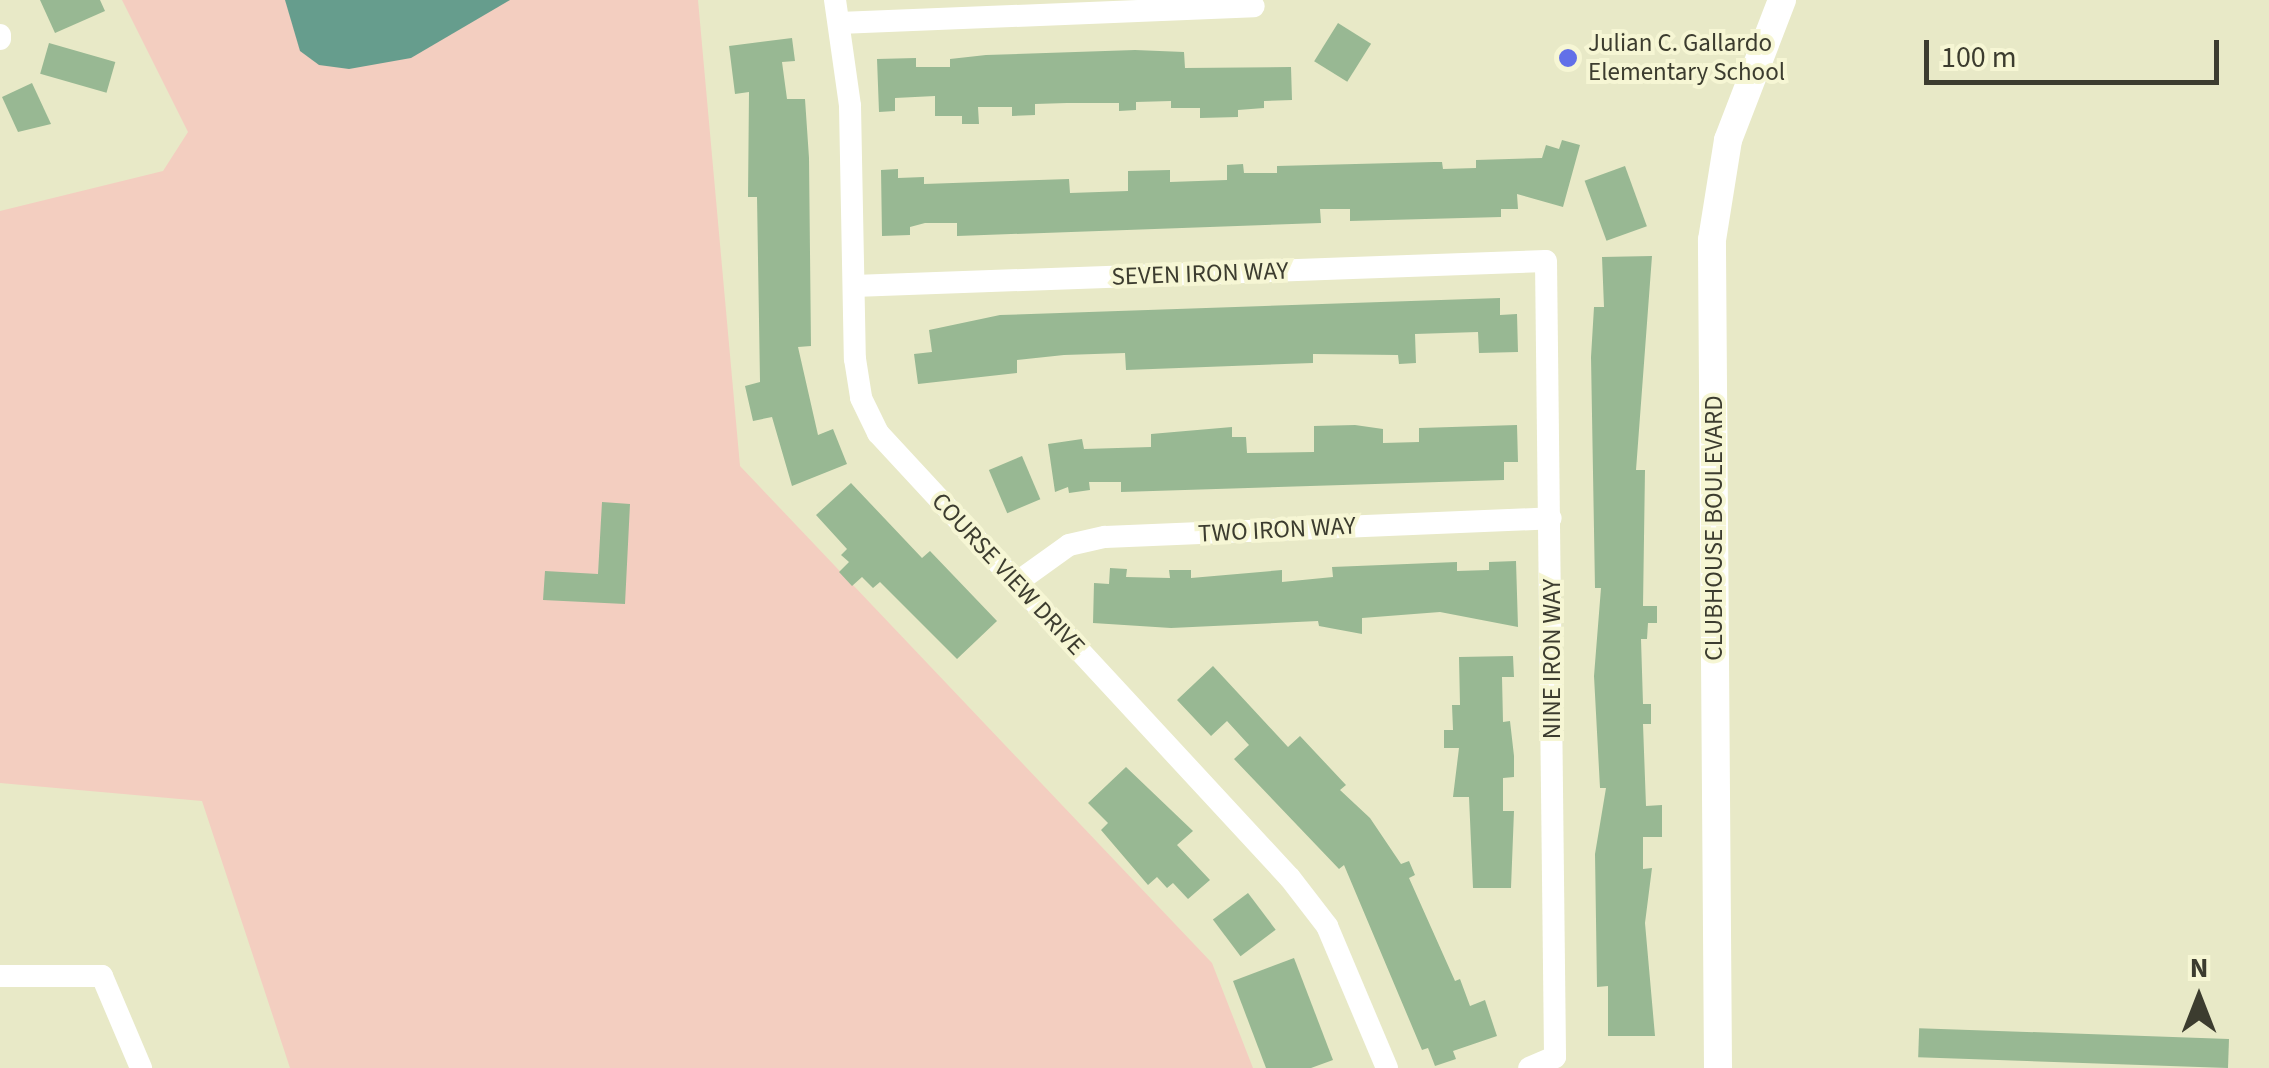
<!DOCTYPE html>
<html>
<head>
<meta charset="utf-8">
<style>
	body { margin:0 }
	#map { position:relative; width:2269px; height:1068px; overflow:hidden; background:#e8e9c7; font-family:"Source Sans 3",sans-serif }
	div>[style] { position:absolute }
	[style*='--x'] { left:calc(var(--x)*1px); top:calc(var(--y)*1px); width:calc(var(--w)*1px); rotate:calc(var(--a)*1deg) }
	.green>* { inset:0; background:#f3cec0 }
	.water>* { inset:0; background:#669d8d }
	.building>* { inset:0; background:#98b893; transform-origin:0 0 }
	.minor>* { height:22px; margin:-11px; padding:0 11px; transform-origin:11px; border-radius:11px; background:#fff }
	.tertiary>* { height:28px; margin:-14px; padding:0 14px; transform-origin:14px; border-radius:14px; background:#fff }
	.dots>* { width:28px; height:28px; translate:-50% -50%; box-sizing:border-box; border:5px solid #f6f6d4; border-radius:50% }
	span { translate:-50% -50%; white-space:nowrap; text-align:center; line-height:1.15; -webkit-text-stroke:8px #f6f6d4; paint-order:stroke }
	.poi-label { font-size:25px; color:#3c3c2f }
	.left { translate:0 -50%; text-align:left }
	.street-label { font-size:25px; color:#3c3c2f }
	.north { position:absolute; left:2149px; top:948px; width:100px; height:100px; -webkit-text-stroke:8px #f6f6d4; paint-order:stroke; rotate:0deg; font-size:28px; font-weight:700; line-height:40px; text-align:center; color:#3c3c2f }
	.north::after { content:''; display:block; margin:auto; width:35px; height:45px; background:#3c3c2f; clip-path:polygon(50% 0,100% 100%,50% 72%,0 100%) }
	.scale { position:absolute; left:1924px; top:40px; width:295px; height:45px; box-sizing:border-box; border:5px solid #3c3c2f; border-top:0; padding-left:12px; font-size:30px; line-height:35px; white-space:nowrap; color:#3c3c2f; -webkit-text-stroke:8px #f6f6d4; paint-order:stroke }
</style>
</head>
<body>
<div id="map">
	<div class="green">
		<div style="clip-path:polygon(122px 0,698px 0,740px 466px,1212px 963px,1253px 1068px,290px 1068px,202px 801px,0 783px,0 211px,163px 171px,188px 132px)"></div>
	</div>
	<div class="water">
		<div style="clip-path:polygon(285px 0,510px 0,411px 58px,349px 69px,319px 65px,300px 51px)"></div>
	</div>
	<div class="building">
		<div style="clip-path:polygon(40px 0,100px 0,105px 11px,55px 33px)"></div>
		<div style="left:1338px;top:23px;width:39px;height:45px;rotate:32deg"></div>
		<div style="clip-path:polygon(792px 38px,795px 61px,782px 62px,787px 99px,805px 99px,809px 158px,811px 346px,798px 347px,818px 435px,833px 429px,847px 464px,792px 486px,772px 417px,753px 421px,745px 386px,760px 382px,757px 197px,748px 197px,749px 92px,735px 94px,729px 46px)"></div>
		<div style="left:49px;top:43px;width:69px;height:32px;rotate:16deg"></div>
		<div style="clip-path:polygon(1135px 50px,1184px 52px,1185px 68px,1291px 67px,1292px 100px,1264px 101px,1264px 108px,1238px 110px,1238px 117px,1200px 118px,1200px 108px,1171px 108px,1171px 101px,1136px 102px,1136px 110px,1119px 111px,1119px 103px,1067px 103px,1035px 104px,1035px 115px,1012px 116px,1012px 107px,978px 107px,979px 124px,962px 124px,962px 116px,935px 116px,935px 96px,895px 98px,895px 111px,879px 112px,877px 59px,916px 58px,916px 67px,950px 67px,950px 59px,986px 55px)"></div>
		<div style="clip-path:polygon(32px 83px,51px 124px,18px 132px,2px 97px)"></div>
		<div style="clip-path:polygon(1562px 140px,1580px 145px,1563px 207px,1517px 194px,1518px 209px,1501px 209px,1501px 217px,1350px 221px,1350px 209px,1320px 209px,1321px 223px,957px 236px,957px 223px,925px 223px,910px 227px,910px 235px,882px 236px,881px 170px,898px 169px,898px 178px,924px 177px,924px 184px,1069px 179px,1070px 193px,1128px 191px,1128px 171px,1170px 170px,1170px 182px,1227px 180px,1227px 165px,1243px 164px,1244px 173px,1277px 173px,1277px 166px,1434px 162px,1442px 162px,1443px 169px,1476px 168px,1476px 160px,1542px 158px,1546px 145px,1559px 149px)"></div>
		<div style="left:1625px;top:166px;width:64px;height:43px;rotate:70deg"></div>
		<div style="clip-path:polygon(1652px 256px,1636px 470px,1645px 470px,1643px 606px,1657px 606px,1657px 623px,1648px 623px,1647px 639px,1641px 639px,1643px 704px,1651px 704px,1651px 724px,1643px 724px,1646px 806px,1662px 805px,1662px 837px,1643px 837px,1643px 869px,1652px 868px,1645px 923px,1655px 1036px,1608px 1036px,1608px 986px,1597px 987px,1595px 854px,1606px 788px,1600px 788px,1594px 676px,1601px 588px,1595px 588px,1591px 357px,1594px 307px,1604px 307px,1602px 257px)"></div>
		<div style="clip-path:polygon(1500px 298px,1500px 315px,1517px 314px,1518px 352px,1479px 353px,1478px 332px,1415px 334px,1416px 363px,1399px 364px,1398px 355px,1313px 354px,1313px 363px,1126px 370px,1125px 353px,1064px 355px,1017px 360px,1017px 373px,918px 384px,914px 354px,932px 352px,929px 330px,1000px 315px)"></div>
		<div style="clip-path:polygon(1355px 425px,1383px 429px,1383px 443px,1419px 442px,1419px 428px,1517px 425px,1518px 462px,1504px 462px,1504px 480px,1121px 492px,1121px 482px,1089px 482px,1090px 490px,1069px 493px,1068px 487px,1055px 492px,1048px 444px,1082px 439px,1084px 449px,1151px 447px,1151px 434px,1232px 427px,1232px 437px,1246px 437px,1247px 453px,1314px 452px,1314px 426px)"></div>
		<div style="left:1022px;top:456px;width:47px;height:36px;rotate:67deg"></div>
		<div style="clip-path:polygon(851px 483px,922px 558px,930px 551px,997px 621px,957px 659px,880px 582px,873px 588px,862px 577px,852px 586px,839px 572px,849px 562px,841px 555px,847px 549px,816px 515px)"></div>
		<div style="clip-path:polygon(602px 502px,630px 504px,625px 604px,543px 600px,545px 571px,598px 574px)"></div>
		<div style="clip-path:polygon(1516px 561px,1518px 627px,1440px 612px,1362px 618px,1362px 634px,1319px 626px,1318px 621px,1171px 628px,1093px 623px,1094px 583px,1109px 584px,1110px 568px,1127px 569px,1126px 577px,1170px 578px,1169px 570px,1191px 570px,1191px 578px,1282px 570px,1282px 582px,1333px 577px,1332px 567px,1457px 562px,1457px 571px,1489px 570px,1489px 562px)"></div>
		<div style="clip-path:polygon(1513px 656px,1514px 677px,1502px 677px,1503px 722px,1510px 721px,1514px 756px,1514px 777px,1503px 778px,1503px 811px,1514px 811px,1511px 888px,1473px 888px,1469px 797px,1453px 797px,1459px 748px,1444px 748px,1444px 730px,1453px 730px,1452px 705px,1460px 705px,1459px 657px)"></div>
		<div style="clip-path:polygon(1213px 666px,1288px 747px,1300px 736px,1346px 785px,1340px 790px,1370px 818px,1401px 864px,1409px 861px,1415px 875px,1409px 878px,1455px 981px,1460px 979px,1470px 1006px,1485px 1000px,1497px 1036px,1453px 1051px,1456px 1059px,1435px 1066px,1428px 1048px,1422px 1050px,1344px 865px,1339px 869px,1234px 759px,1249px 745px,1227px 721px,1211px 736px,1177px 700px)"></div>
		<div style="clip-path:polygon(1126px 767px,1193px 831px,1177px 845px,1210px 880px,1188px 899px,1173px 883px,1167px 888px,1157px 877px,1148px 885px,1101px 830px,1108px 823px,1088px 803px)"></div>
		<div style="left:1248px;top:893px;width:46px;height:44px;rotate:53deg"></div>
		<div style="clip-path:polygon(1294px 958px,1333px 1060px,1311px 1068px,1266px 1068px,1233px 981px)"></div>
		<div style="left:2229px;top:1039px;width:29px;height:310px;rotate:92deg"></div>
	</div>
	<div class="minor">
		<div style="--x:835;--y:0;--w:107;--a:81.9"></div>
		<div style="--x:850;--y:106;--w:253;--a:88.9"></div>
		<div style="--x:855;--y:359;--w:39;--a:81"></div>
		<div style="--x:861;--y:398;--w:39;--a:64"></div>
		<div style="--x:878;--y:433;--w:606;--a:47.21"></div>
		<div style="--x:1290;--y:878;--w:61;--a:52.4"></div>
		<div style="--x:1327;--y:926;--w:154;--a:67.1"></div>
		<div style="--x:839;--y:23;--w:415;--a:-2.3"></div>
		<div style="--x:0;--y:35;--w:4;--a:90"></div>
		<div style="--x:854;--y:286;--w:692;--a:-2.07"></div>
		<div style="--x:1546;--y:261;--w:796;--a:89.35"></div>
		<div style="--x:1555;--y:1057;--w:28;--a:157"></div>
		<div style="--x:1016;--y:583;--w:65;--a:-35.6"></div>
		<div style="--x:1069;--y:545;--w:37;--a:-13"></div>
		<div style="--x:1105;--y:537;--w:446;--a:-2.4"></div>
		<div style="--x:0;--y:976;--w:102;--a:0"></div>
		<div style="--x:102;--y:976;--w:100;--a:67"></div>
	</div>
	<div class="tertiary">
		<div style="--x:1718;--y:1068;--w:828;--a:-90.42"></div>
		<div style="--x:1712;--y:240;--w:101;--a:-80.9"></div>
		<div style="--x:1728;--y:140;--w:150;--a:-68.9"></div>
	</div>
	<div class="dots">
		<div style="left:1568px;top:58px;background:#6270e8"></div>
	</div>
	<div class="poi-label">
		<span class="left" style="left:1588px;top:58px">Julian C. Gallardo<br>Elementary School</span>
	</div>
	<div class="street-label">
		<span style="left:1200px;top:274px;rotate:-2deg">SEVEN IRON WAY</span>
		<span style="left:1714px;top:528px;rotate:-90deg">CLUBHOUSE BOULEVARD</span>
		<span style="left:1277px;top:530px;rotate:-3deg">TWO IRON WAY</span>
		<span style="left:1008px;top:574px;rotate:47deg">COURSE VIEW DRIVE</span>
		<span style="left:1552px;top:659px;rotate:-90deg">NINE IRON WAY</span>
	</div>
	<div class="north">N</div>
	<div class="scale">100 m</div>
</div>
</body>
</html>
